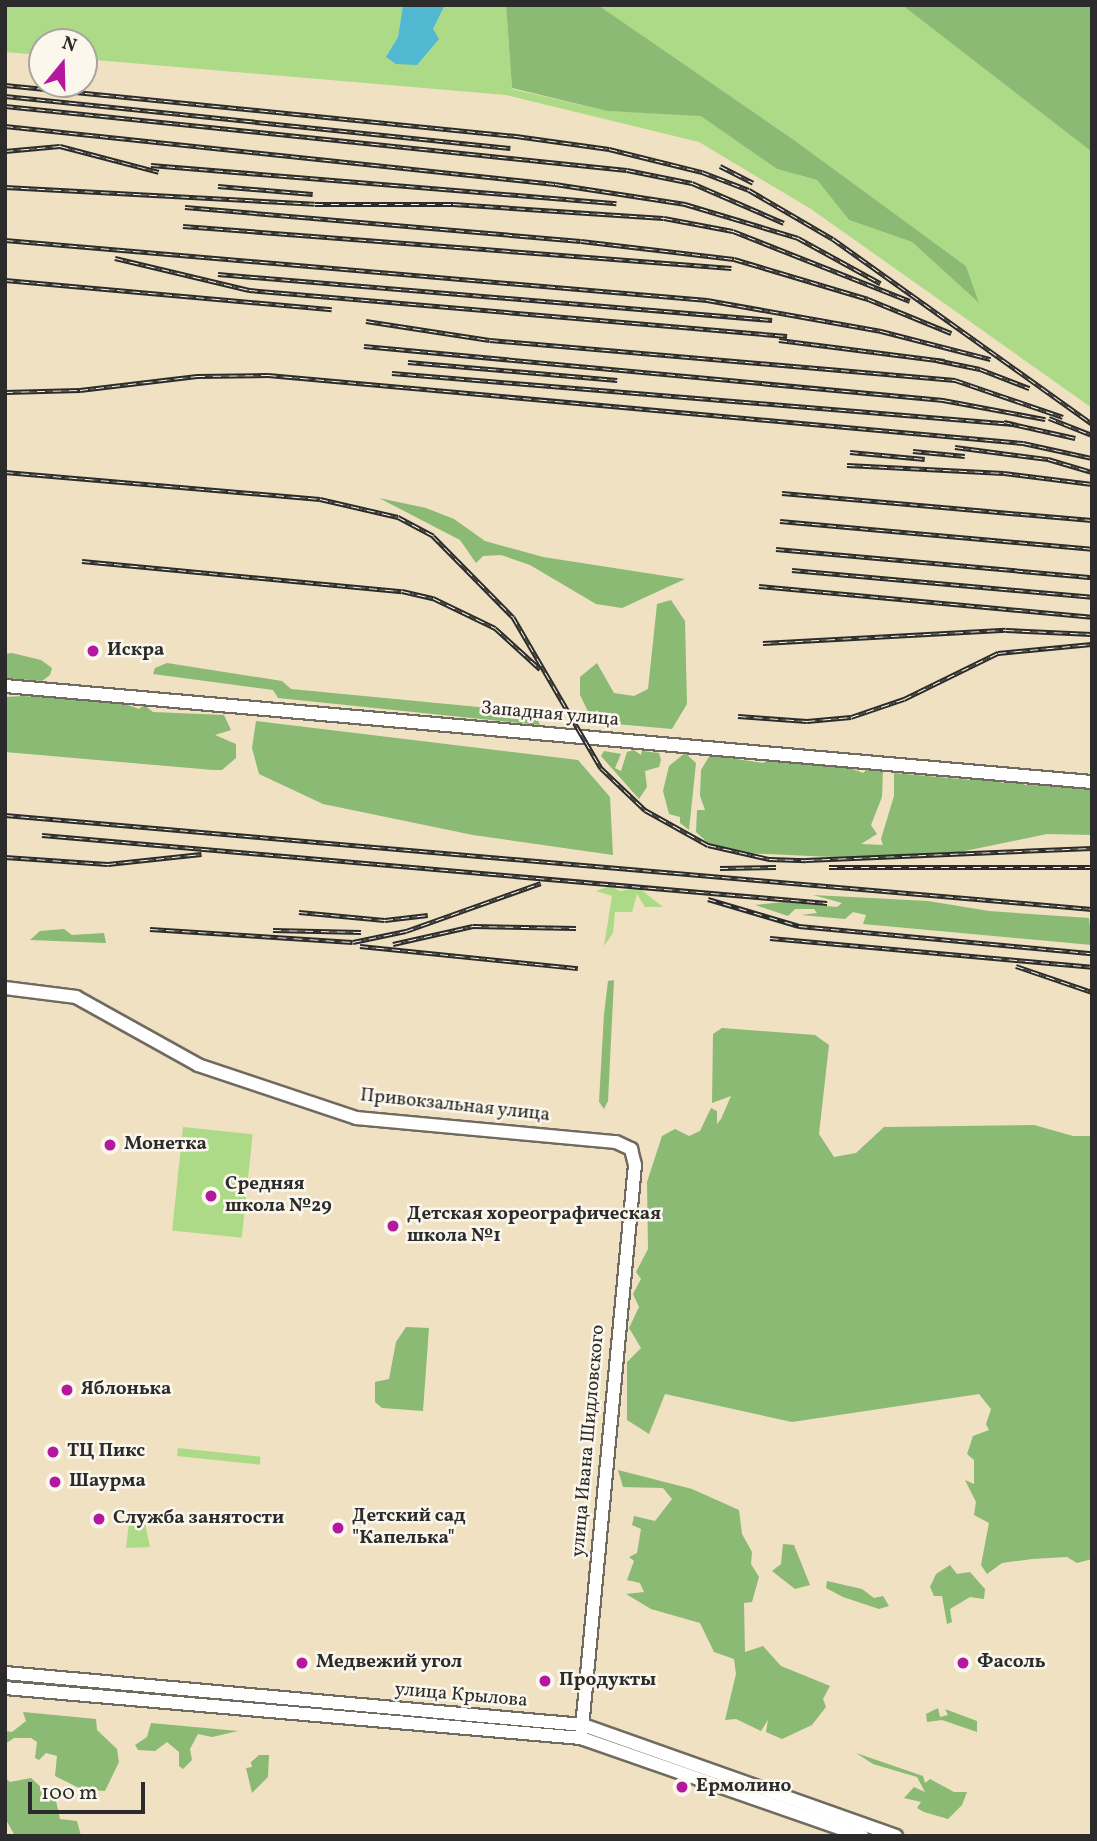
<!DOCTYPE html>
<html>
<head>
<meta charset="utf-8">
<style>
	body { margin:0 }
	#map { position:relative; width:1097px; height:1841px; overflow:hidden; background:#efe1c2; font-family:Vollkorn,serif }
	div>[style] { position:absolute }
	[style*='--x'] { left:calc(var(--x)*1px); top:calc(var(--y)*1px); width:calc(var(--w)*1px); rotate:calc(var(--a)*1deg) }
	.green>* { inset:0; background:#adda86; transform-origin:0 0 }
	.forest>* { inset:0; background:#8aba73 }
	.water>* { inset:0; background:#52b8d1 }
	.roads { filter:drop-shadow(2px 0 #706b60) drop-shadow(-2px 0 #706b60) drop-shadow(0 2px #706b60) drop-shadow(0 -2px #706b60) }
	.secondary>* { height:12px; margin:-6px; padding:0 6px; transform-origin:6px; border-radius:6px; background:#fff }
	.rail>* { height:5px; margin-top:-2.5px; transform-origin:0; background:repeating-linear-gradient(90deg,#fbf7ec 0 8px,#2b2b2b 0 16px); box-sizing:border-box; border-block:2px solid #2b2b2b }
	.dots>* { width:19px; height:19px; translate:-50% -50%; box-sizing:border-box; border:4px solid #fbf7ec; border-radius:50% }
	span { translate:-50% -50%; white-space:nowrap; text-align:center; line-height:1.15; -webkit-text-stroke:5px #fbf7ec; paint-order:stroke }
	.poi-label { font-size:19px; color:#2b2b2b; font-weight:700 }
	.left { translate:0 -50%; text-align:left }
	.street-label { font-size:19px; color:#2b2b2b }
	.frame { position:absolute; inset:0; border:7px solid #2b2b2b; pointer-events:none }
	.north { position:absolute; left:28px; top:28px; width:70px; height:70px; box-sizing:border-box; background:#fbf7ec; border:2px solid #a8a59f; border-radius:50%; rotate:19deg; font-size:19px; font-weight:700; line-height:28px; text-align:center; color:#2b2b2b }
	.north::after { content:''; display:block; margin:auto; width:24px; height:32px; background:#b5179e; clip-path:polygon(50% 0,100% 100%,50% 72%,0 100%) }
	.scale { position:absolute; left:28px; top:1782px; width:117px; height:32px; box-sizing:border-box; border:4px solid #2b2b2b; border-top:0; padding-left:9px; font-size:21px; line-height:24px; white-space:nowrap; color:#2b2b2b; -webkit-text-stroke:5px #fbf7ec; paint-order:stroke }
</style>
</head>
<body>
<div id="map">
	<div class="green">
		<div style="clip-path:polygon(5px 5px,403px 5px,398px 37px,387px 57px,433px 29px,445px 5px,506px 5px,512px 89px,607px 111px,701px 115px,777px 169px,817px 180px,849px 220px,912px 242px,978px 302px,966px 266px,794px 140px,598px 5px,902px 5px,1092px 152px,1092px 408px,811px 209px,699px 142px,506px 95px,84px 59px,84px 42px,42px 42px,42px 55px,5px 52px)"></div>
		<div style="clip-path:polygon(610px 886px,620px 891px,639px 888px,663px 907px,645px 907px,637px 894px,632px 912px,615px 912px,613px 933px,604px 946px,612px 896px,596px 891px)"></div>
		<div style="left:183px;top:1127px;width:70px;height:104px;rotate:6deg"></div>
		<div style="left:178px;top:1448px;width:83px;height:8px;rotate:6deg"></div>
		<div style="clip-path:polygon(130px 1514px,143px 1514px,150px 1547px,126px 1548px)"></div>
	</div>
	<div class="forest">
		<div style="clip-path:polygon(506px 5px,598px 5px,794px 140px,966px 266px,979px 303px,912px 242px,849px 220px,817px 180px,777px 169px,701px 116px,607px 111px,512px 88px)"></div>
		<div style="clip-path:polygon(902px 5px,1092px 5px,1092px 152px)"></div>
		<div style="clip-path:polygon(379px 498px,426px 508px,454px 519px,485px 541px,543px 557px,685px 579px,622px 608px,596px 604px,530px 565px,501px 555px,483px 556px,476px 563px,460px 540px)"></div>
		<div style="clip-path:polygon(671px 600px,685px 621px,687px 704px,672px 729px,593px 722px,580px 695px,580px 677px,597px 663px,614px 693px,634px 696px,648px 689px,657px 604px)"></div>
		<div style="clip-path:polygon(12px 653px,41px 660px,52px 668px,50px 675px,42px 681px,5px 678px,5px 654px)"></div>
		<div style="clip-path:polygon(167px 663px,282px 681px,291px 689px,511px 710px,536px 716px,540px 725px,278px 698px,273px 690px,153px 674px,155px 668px)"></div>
		<div style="clip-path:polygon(23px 696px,122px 703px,139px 709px,144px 705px,153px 712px,224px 715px,231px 730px,215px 735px,236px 744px,236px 758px,222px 770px,213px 770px,5px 752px,5px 697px)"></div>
		<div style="clip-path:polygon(256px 721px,578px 760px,610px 797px,613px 855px,473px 835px,323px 804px,259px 774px,252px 748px)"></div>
		<div style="clip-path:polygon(634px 750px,641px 755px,642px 751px,659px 753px,661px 760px,659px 767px,645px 771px,647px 787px,639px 799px,601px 756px,604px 751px,621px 754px,615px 768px,621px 771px,627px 752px)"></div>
		<div style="clip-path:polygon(685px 753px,696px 763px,689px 830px,680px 823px,680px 817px,669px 814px,663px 791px,669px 766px)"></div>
		<div style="clip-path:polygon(710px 755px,763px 763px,768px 760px,845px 766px,863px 773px,867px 769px,883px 770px,882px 797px,871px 825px,877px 834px,861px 844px,883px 845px,881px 839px,894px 796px,894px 773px,972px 780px,986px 778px,1003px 783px,1012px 779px,1025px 785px,1092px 786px,1092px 835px,1047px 834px,960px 852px,875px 859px,744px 853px,708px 843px,696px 832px,697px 810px,705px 810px,700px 796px,701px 770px)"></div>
		<div style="clip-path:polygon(813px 895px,928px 901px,989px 911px,1089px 918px,1092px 945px,863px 924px,866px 915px,853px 912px,845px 919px,801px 915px,817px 913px,814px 909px,795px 909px,788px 916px,755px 905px,783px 902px,837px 907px,842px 903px)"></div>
		<div style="clip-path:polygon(64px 929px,72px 935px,104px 933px,106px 943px,30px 940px,40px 931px)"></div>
		<div style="clip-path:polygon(614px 980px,608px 1101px,604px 1109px,599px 1102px,604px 1014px,608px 981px)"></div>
		<div style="clip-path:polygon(722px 1028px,815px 1035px,829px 1045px,819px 1134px,834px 1157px,856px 1153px,884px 1127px,1034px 1125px,1073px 1136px,1092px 1136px,1092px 1559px,1077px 1563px,1067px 1557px,1032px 1559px,1002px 1563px,987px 1574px,981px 1565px,989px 1523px,974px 1515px,976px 1502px,965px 1480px,974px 1484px,974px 1460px,967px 1454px,973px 1436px,989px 1430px,986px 1424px,991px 1409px,979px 1394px,792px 1422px,665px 1394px,649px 1434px,627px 1420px,627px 1362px,641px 1348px,629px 1328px,639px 1307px,633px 1294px,641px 1279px,636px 1272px,648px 1249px,647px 1182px,662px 1136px,675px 1129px,689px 1136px,700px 1131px,711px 1108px,717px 1111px,717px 1124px,721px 1119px,731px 1096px,712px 1103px,713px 1034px)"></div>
		<div style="clip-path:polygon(406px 1327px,429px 1328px,423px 1411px,382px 1408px,375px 1402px,375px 1382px,389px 1379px,396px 1342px)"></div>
		<div style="clip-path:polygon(618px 1470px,692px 1489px,739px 1510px,742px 1534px,752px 1552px,751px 1564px,759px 1577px,752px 1602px,744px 1603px,745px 1652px,763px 1646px,781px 1666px,835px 1688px,830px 1686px,823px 1699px,826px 1707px,812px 1725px,782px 1739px,766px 1732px,768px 1720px,761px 1731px,736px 1719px,725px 1720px,736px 1674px,734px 1659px,714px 1652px,700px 1623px,651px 1609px,626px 1594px,644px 1592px,640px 1583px,627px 1580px,634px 1561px,629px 1557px,637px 1553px,641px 1529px,632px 1525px,634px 1516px,655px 1521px,672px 1499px,663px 1488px,623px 1487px)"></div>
		<div style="clip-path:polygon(783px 1544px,794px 1545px,810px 1585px,795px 1589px,772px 1571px,781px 1564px)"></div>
		<div style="clip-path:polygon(950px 1565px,957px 1574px,970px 1572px,985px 1589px,984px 1599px,970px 1597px,950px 1609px,952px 1622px,947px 1624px,942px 1596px,934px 1596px,930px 1587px,936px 1574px)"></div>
		<div style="clip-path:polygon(827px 1581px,862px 1589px,874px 1598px,883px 1596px,889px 1606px,879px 1609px,843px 1597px,826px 1588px)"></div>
		<div style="clip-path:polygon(938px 1708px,940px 1717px,948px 1715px,945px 1709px,977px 1721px,977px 1732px,942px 1720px,927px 1722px,926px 1714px)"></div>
		<div style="clip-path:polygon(23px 1712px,96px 1719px,97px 1730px,117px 1749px,119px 1762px,105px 1791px,81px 1789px,55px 1776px,57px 1756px,46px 1753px,39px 1760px,35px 1758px,37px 1742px,31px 1738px,14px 1738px,5px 1744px,5px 1731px,12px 1732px,26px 1721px)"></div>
		<div style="clip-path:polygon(151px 1723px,238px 1731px,212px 1737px,198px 1734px,190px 1749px,192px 1760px,183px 1769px,179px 1766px,179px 1752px,167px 1742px,155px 1751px,138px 1750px,135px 1745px,147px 1737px)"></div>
		<div style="clip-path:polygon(856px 1753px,923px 1776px,925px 1783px,930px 1779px,954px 1792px,967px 1792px,962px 1805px,948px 1819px,924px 1812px,917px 1808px,921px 1802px,904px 1798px,914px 1787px,925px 1792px,917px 1777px,873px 1764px)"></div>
		<div style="clip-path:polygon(259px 1755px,269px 1755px,268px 1777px,252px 1793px,246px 1768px,252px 1767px,251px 1762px)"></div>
		<div style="clip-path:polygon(5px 1778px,10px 1782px,31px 1778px,56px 1801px,60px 1819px,77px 1821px,81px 1836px,15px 1836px,5px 1818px)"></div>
	</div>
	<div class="water">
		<div style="clip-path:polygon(403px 5px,445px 5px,433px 29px,439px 39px,417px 65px,396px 64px,386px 57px,398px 37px)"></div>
	</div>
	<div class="roads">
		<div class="secondary">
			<div style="--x:5;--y:686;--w:1091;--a:5.05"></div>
			<div style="--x:5;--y:988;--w:72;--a:7.2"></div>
			<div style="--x:76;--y:997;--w:140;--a:29.1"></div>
			<div style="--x:198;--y:1065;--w:167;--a:18.5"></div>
			<div style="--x:356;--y:1118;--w:261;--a:5.3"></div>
			<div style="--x:616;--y:1142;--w:17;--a:25"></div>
			<div style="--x:631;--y:1149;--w:16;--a:76"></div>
			<div style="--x:635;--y:1165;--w:576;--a:95.38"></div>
			<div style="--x:5;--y:1673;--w:580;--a:5.14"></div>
			<div style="--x:583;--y:1725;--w:332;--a:19.5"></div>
			<div style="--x:5;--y:1688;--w:578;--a:4.96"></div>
			<div style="--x:581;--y:1738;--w:298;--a:19.2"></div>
		</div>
	</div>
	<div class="rail">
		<div style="--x:5;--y:85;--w:514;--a:5.7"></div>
		<div style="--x:516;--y:136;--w:94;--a:8"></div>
		<div style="--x:609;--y:149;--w:96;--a:13.9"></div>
		<div style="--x:702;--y:172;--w:50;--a:21"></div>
		<div style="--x:749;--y:190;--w:97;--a:30.3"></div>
		<div style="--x:833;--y:239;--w:318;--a:35.5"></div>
		<div style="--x:5;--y:96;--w:508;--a:5.88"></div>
		<div style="--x:5;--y:106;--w:625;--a:5.87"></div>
		<div style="--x:627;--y:170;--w:66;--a:11.3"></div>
		<div style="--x:692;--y:183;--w:100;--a:23.5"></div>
		<div style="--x:5;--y:126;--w:553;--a:6.02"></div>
		<div style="--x:555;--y:184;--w:132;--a:8.7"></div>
		<div style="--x:685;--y:204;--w:118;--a:16.7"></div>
		<div style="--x:798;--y:238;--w:94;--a:28.8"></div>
		<div style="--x:5;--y:151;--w:55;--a:-5.2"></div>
		<div style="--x:60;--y:146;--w:102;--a:14.7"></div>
		<div style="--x:151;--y:165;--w:467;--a:4.7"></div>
		<div style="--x:720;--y:166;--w:37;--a:27"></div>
		<div style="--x:218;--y:186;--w:95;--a:4.8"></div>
		<div style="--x:5;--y:187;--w:310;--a:3.1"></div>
		<div style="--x:315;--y:204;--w:138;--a:0"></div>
		<div style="--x:453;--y:204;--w:211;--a:3.8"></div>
		<div style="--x:664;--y:218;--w:70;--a:10.7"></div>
		<div style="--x:733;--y:231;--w:190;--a:21.6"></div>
		<div style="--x:185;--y:207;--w:397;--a:4.9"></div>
		<div style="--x:581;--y:241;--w:154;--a:6.7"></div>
		<div style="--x:734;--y:259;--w:140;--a:16.6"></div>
		<div style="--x:868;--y:299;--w:90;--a:22.3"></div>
		<div style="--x:183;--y:226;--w:550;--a:4.38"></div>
		<div style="--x:5;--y:240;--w:705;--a:4.89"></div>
		<div style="--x:707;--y:300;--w:177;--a:10.1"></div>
		<div style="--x:881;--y:331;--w:113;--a:14.4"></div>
		<div style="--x:115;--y:258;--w:138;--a:13.4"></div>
		<div style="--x:249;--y:290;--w:540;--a:4.89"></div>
		<div style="--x:218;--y:274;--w:556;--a:4.75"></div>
		<div style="--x:5;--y:280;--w:328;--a:5.1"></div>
		<div style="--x:366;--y:321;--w:125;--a:8.7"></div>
		<div style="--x:490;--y:340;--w:467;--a:4.9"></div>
		<div style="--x:955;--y:380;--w:114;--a:18.9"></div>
		<div style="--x:779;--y:340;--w:167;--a:7.2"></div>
		<div style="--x:364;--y:346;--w:582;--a:5.33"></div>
		<div style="--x:943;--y:400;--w:104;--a:10.6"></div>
		<div style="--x:936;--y:360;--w:45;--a:11.6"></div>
		<div style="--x:980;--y:369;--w:53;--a:21.2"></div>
		<div style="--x:408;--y:362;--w:210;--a:4.9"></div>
		<div style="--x:392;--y:373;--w:624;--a:4.69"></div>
		<div style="--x:5;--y:392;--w:75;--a:-1.5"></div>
		<div style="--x:80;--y:390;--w:118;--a:-6.8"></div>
		<div style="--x:197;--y:376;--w:71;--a:-0.8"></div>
		<div style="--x:268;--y:375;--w:758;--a:5.15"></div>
		<div style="--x:1023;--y:443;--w:71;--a:12.3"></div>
		<div style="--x:1049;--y:418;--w:46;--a:21.6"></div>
		<div style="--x:1004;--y:422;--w:73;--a:12.7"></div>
		<div style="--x:955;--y:447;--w:94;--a:7.4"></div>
		<div style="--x:1048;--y:459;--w:46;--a:16.5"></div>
		<div style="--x:913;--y:451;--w:52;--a:5.5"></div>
		<div style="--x:850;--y:452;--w:75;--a:5.3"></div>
		<div style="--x:847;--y:465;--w:157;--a:2.9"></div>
		<div style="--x:1004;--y:473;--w:89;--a:7.1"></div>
		<div style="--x:5;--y:472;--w:316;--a:4.9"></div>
		<div style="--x:320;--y:499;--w:80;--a:13"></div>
		<div style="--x:398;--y:517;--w:40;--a:28"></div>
		<div style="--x:433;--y:536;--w:114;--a:45.4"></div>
		<div style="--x:513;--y:617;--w:175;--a:59.8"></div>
		<div style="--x:601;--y:768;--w:61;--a:43.7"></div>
		<div style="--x:645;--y:810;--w:72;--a:29.1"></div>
		<div style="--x:708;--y:845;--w:63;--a:12.9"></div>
		<div style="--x:769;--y:859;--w:37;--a:2"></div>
		<div style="--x:806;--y:860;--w:286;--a:-2.4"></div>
		<div style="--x:782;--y:493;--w:311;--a:5"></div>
		<div style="--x:780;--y:521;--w:313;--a:5.1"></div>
		<div style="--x:776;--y:549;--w:317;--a:5.1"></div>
		<div style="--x:82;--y:561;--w:321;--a:5.4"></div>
		<div style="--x:402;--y:591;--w:32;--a:13"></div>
		<div style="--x:433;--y:598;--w:69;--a:25.8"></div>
		<div style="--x:495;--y:628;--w:61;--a:42.3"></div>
		<div style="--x:792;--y:570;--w:301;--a:5.1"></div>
		<div style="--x:759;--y:586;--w:334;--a:5.3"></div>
		<div style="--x:763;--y:643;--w:243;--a:-3.1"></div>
		<div style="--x:1006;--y:630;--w:86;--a:2.7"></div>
		<div style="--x:738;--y:716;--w:69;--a:4.1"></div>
		<div style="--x:807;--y:721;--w:44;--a:-5.2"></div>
		<div style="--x:851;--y:717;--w:56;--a:-18.8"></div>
		<div style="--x:904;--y:699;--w:105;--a:-26.1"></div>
		<div style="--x:998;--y:653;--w:94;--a:-5.5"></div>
		<div style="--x:5;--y:815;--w:1091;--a:4.94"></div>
		<div style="--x:42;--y:835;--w:788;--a:4.95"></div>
		<div style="--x:5;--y:857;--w:103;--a:3.9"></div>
		<div style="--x:108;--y:864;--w:94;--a:-6.1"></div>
		<div style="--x:829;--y:867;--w:263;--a:0"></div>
		<div style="--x:720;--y:868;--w:56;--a:-1"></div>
		<div style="--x:708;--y:899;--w:95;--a:16.5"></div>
		<div style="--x:799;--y:926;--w:294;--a:5.3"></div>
		<div style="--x:299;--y:912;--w:86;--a:5.3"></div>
		<div style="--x:385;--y:920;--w:43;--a:-6.6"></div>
		<div style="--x:150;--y:929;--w:203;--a:3.7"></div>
		<div style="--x:353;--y:942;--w:54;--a:-11.7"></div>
		<div style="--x:406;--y:931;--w:143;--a:-19.6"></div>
		<div style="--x:273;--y:930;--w:88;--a:1.3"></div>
		<div style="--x:770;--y:938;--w:323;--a:5.1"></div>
		<div style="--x:393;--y:944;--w:82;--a:-12.7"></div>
		<div style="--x:473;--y:926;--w:103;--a:1.1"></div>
		<div style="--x:360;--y:946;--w:219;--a:5.8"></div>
		<div style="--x:1016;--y:966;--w:80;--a:18.9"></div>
	</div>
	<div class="dots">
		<div style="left:93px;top:651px;background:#b5179e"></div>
		<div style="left:110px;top:1145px;background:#b5179e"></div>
		<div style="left:211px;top:1196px;background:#b5179e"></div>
		<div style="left:393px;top:1226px;background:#b5179e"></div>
		<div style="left:67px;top:1390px;background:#b5179e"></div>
		<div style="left:53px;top:1452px;background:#b5179e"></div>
		<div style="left:55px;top:1482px;background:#b5179e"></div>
		<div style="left:99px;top:1519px;background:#b5179e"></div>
		<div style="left:338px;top:1528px;background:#b5179e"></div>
		<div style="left:302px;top:1663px;background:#b5179e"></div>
		<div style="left:963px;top:1663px;background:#b5179e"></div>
		<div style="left:545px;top:1681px;background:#b5179e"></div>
		<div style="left:682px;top:1787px;background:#b5179e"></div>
	</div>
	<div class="poi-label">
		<span class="left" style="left:107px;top:651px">Искра</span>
		<span class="left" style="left:124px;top:1145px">Монетка</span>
		<span class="left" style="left:225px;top:1196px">Средняя<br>школа №29</span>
		<span class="left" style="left:407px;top:1226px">Детская хореографическая<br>школа №1</span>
		<span class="left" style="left:81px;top:1390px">Яблонька</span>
		<span class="left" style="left:67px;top:1452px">ТЦ Пикс</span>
		<span class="left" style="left:69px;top:1482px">Шаурма</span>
		<span class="left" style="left:352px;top:1528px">Детский сад<br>"Капелька"</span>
		<span class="left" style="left:113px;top:1519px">Служба занятости</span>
		<span class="left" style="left:316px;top:1663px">Медвежий угол</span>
		<span class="left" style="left:977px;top:1663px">Фасоль</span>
		<span class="left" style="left:559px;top:1681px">Продукты</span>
		<span class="left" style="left:696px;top:1787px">Ермолино</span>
	</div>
	<div class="street-label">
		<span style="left:550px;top:715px;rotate:5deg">Западная улица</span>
		<span style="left:455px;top:1106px;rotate:6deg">Привокзальная улица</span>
		<span style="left:589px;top:1441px;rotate:-85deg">улица Ивана Шидловского</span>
		<span style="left:461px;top:1696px;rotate:5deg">улица Крылова</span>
	</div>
	<div class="frame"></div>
	<div class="north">N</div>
	<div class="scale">100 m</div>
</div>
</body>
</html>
